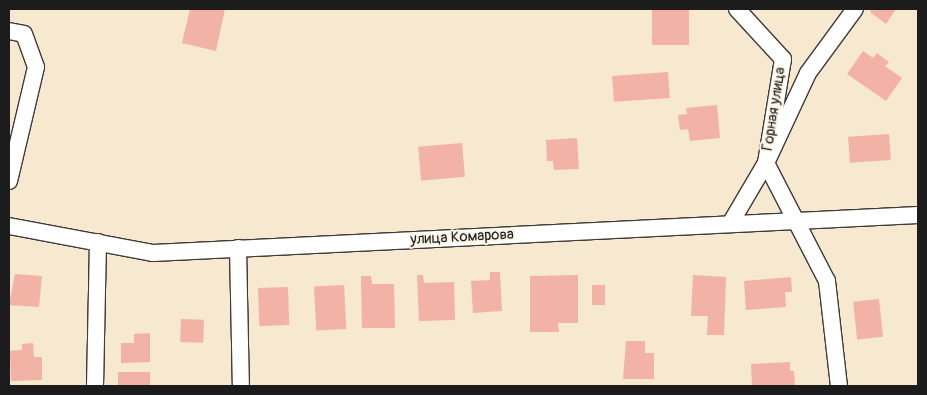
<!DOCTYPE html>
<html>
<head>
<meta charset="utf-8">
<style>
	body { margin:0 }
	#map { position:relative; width:927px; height:395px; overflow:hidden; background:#f7e8d0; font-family:Pangolin,sans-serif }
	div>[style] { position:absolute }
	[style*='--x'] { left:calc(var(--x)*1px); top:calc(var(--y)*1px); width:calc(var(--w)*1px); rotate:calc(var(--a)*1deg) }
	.building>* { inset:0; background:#f2b2a5; transform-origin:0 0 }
	.roads { filter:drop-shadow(1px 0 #3d3b37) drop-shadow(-1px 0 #3d3b37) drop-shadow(0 1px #3d3b37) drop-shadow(0 -1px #3d3b37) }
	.minor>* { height:16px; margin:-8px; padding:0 8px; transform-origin:8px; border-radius:8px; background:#fff }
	span { translate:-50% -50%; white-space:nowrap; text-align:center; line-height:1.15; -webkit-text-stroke:4px #fcf5e5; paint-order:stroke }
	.street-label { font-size:15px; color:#1c1c1c }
	.frame { position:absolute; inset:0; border:10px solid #1c1c1c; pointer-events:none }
</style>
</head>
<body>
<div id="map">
	<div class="building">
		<div style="clip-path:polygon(190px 9px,225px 9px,216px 51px,182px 43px)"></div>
		<div style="left:652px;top:9px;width:37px;height:36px"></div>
		<div style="clip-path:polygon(872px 9px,896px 9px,886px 24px,870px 12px)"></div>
		<div style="clip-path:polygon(863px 51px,873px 58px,877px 53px,889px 62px,885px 66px,902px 78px,886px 101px,847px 74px)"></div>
		<div style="left:668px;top:72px;width:26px;height:56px;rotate:86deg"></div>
		<div style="clip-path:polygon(717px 105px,720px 138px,690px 141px,688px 129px,680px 130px,678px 115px,687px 114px,686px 108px)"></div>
		<div style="left:889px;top:134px;width:26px;height:41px;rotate:86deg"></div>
		<div style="clip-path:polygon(577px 138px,579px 169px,554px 170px,553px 161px,547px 161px,546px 140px)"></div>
		<div style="left:462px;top:143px;width:34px;height:44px;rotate:85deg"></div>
		<div style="clip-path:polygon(490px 272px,500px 272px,502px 311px,473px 313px,471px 281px,490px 280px)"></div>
		<div style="clip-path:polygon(15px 274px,42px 276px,39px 307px,9px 305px)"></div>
		<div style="clip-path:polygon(417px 275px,423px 275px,424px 283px,454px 282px,455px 320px,419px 321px)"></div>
		<div style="clip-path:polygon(578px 275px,578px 323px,558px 323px,559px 332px,530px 332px,530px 276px)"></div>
		<div style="clip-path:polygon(693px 275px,726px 277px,724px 335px,707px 335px,708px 316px,691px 316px)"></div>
		<div style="clip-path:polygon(361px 276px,371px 276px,372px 284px,394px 284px,395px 328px,362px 328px)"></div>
		<div style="clip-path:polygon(791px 277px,792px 292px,785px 292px,786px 307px,746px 310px,744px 281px)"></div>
		<div style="left:344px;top:285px;width:44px;height:30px;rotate:87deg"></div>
		<div style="left:592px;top:285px;width:13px;height:20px"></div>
		<div style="left:288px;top:287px;width:38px;height:30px;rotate:88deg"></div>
		<div style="left:879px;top:299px;width:38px;height:26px;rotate:84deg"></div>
		<div style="left:181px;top:319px;width:23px;height:23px;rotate:2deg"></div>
		<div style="clip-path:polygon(150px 333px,150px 362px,121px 363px,121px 343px,134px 343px,134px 334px)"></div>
		<div style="clip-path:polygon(626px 341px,645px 341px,645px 353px,654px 353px,654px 379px,623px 379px)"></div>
		<div style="clip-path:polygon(33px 343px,34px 357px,42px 357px,42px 380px,11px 381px,10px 351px,22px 350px,22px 344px)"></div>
		<div style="clip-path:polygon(790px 362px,790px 371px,794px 371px,795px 386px,752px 386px,751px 364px)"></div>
		<div style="left:118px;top:372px;width:32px;height:14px"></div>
	</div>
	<div class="roads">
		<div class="minor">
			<div style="--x:737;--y:9;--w:68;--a:47.4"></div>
			<div style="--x:783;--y:59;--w:105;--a:99.3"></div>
			<div style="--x:766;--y:163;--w:133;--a:62.7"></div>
			<div style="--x:827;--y:281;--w:106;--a:83.5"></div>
			<div style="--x:9;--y:31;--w:15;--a:11"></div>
			<div style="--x:24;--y:34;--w:35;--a:70"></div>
			<div style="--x:36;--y:67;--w:117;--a:103.3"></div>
			<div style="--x:730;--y:224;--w:71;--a:-59.5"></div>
			<div style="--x:766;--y:163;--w:99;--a:-65"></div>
			<div style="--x:808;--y:73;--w:79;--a:-53.7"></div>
			<div style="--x:9;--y:226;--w:147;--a:10.6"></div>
			<div style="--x:153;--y:253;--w:766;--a:-2.84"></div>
			<div style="--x:238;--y:248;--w:138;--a:88.8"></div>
			<div style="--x:95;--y:386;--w:144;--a:-88.8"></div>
		</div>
	</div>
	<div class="street-label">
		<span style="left:774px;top:109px;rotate:-81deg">Горная улица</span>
		<span style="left:462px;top:237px;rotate:-3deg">улица Комарова</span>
	</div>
	<div class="frame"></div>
</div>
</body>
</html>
